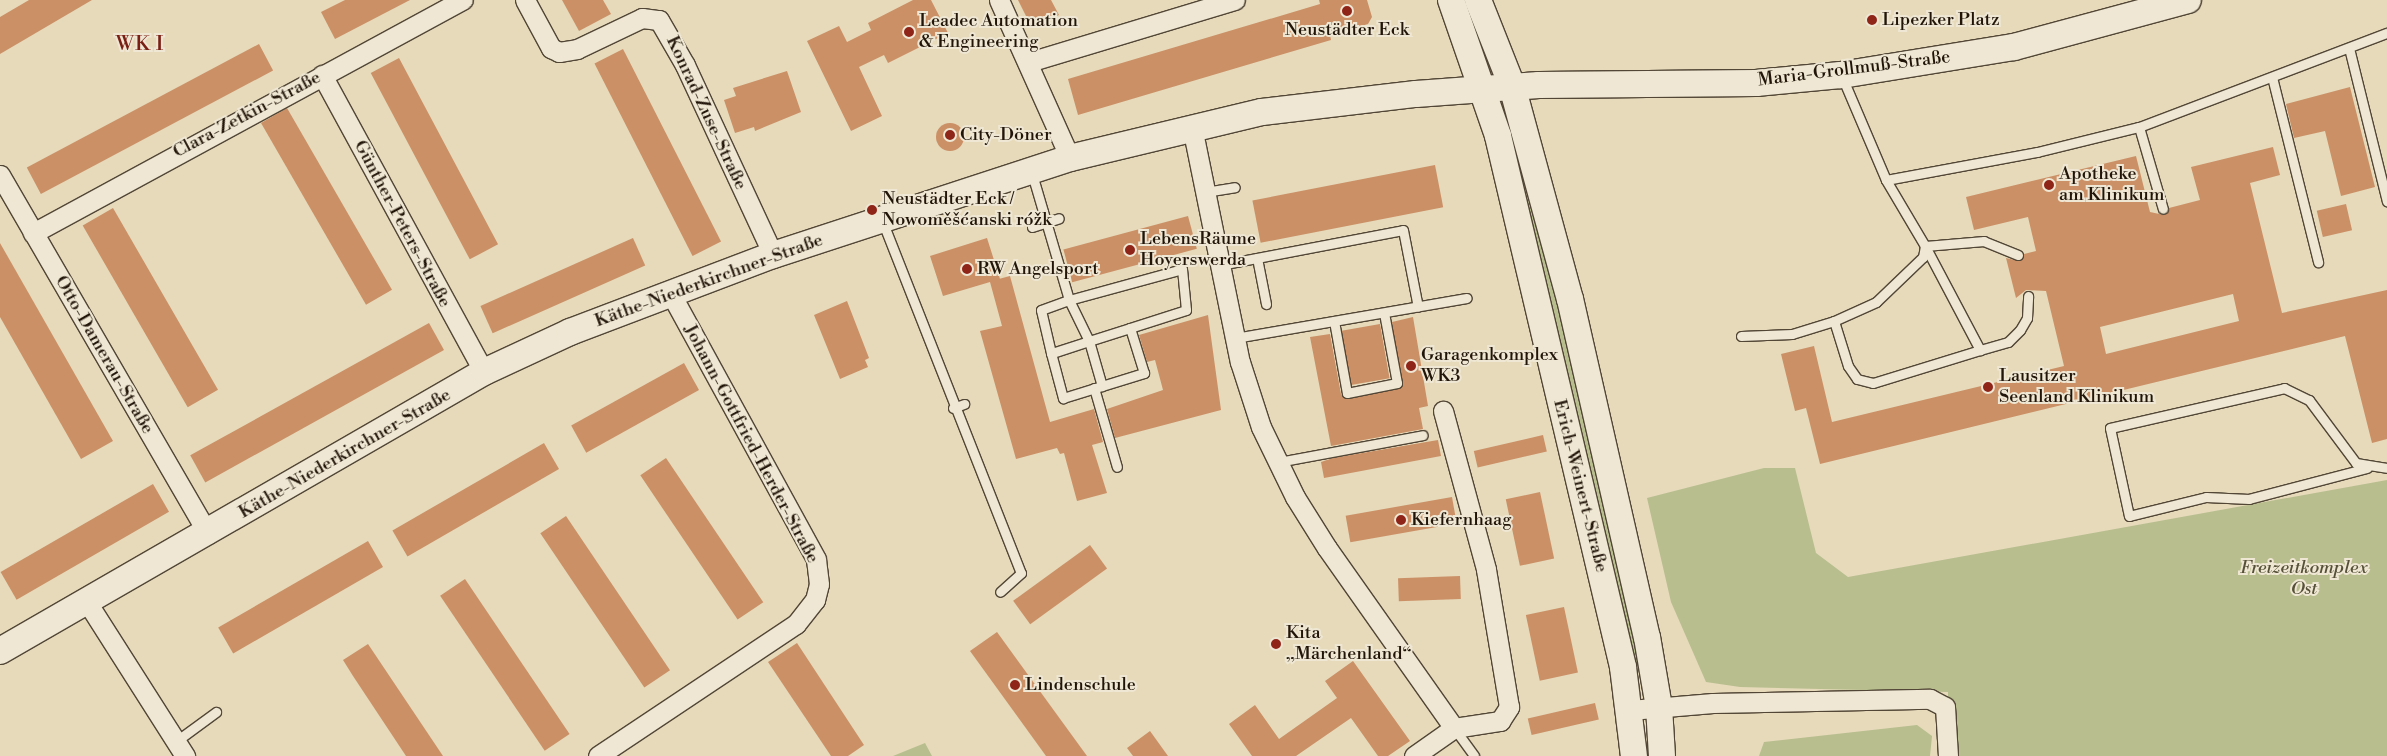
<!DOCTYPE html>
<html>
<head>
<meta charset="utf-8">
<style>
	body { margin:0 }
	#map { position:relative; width:2387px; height:756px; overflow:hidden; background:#e6dabb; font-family:"Libre Bodoni",serif }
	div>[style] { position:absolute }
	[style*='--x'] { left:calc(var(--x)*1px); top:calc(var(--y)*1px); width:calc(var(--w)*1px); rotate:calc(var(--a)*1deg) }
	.green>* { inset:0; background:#b8be8e }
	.building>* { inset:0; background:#cb9066; transform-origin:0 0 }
	.round { border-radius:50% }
	.roads { filter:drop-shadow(1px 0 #524636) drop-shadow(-1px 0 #524636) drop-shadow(0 1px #524636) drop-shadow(0 -1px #524636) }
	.lane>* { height:9px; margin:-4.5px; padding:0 4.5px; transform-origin:4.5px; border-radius:4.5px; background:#efe7d3 }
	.street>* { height:19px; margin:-9.5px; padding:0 9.5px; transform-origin:9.5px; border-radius:9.5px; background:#efe7d3 }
	.secondary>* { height:26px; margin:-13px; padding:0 13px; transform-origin:13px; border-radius:13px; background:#efe7d3 }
	.dots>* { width:14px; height:14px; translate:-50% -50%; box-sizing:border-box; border:2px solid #efe7d3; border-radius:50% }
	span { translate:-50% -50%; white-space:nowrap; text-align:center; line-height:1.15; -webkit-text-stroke:4px #efe7d3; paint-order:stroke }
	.poi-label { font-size:18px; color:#211509 }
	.left { translate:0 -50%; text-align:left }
	.street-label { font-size:18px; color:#211509 }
	.park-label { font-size:18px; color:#565038; font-style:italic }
	.quarter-label { font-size:20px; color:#7a1f14; letter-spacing:1px }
</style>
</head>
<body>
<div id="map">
	<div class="green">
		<div style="clip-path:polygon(1527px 197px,1559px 301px,1640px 665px,1635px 667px,1522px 199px)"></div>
		<div style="clip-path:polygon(1764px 468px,1795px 468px,1816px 553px,1848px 577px,2387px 480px,2387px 756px,1948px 756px,1948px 692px,1740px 687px,1706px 682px,1671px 602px,1647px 498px)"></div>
		<div style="clip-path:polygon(1917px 725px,1932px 736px,1930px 756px,1759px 756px,1764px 742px)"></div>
		<div style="clip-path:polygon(925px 743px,932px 756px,893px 756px)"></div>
	</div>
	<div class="building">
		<div style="clip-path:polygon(29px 0,92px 0,0 54px,0 17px)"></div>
		<div style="clip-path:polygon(345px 0,410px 0,335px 39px,321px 12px)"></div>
		<div style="clip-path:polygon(562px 0,603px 0,611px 14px,579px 31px)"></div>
		<div style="clip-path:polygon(913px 0,931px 0,948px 33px,888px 63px,884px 55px,859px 67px,882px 116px,851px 131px,807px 41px,839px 26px,847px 42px,871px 30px,868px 23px)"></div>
		<div style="clip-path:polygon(1018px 0,1051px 0,1059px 15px,1032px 28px)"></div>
		<div style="clip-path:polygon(1319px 0,1367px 0,1372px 17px,1368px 24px,1330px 35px,1331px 40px,1078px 115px,1068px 79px,1320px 4px)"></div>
		<div style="left:259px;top:44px;width:30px;height:263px;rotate:62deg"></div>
		<div style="left:623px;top:49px;width:216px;height:32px;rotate:63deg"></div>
		<div style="left:399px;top:58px;width:211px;height:32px;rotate:62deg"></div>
		<div style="clip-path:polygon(787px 71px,801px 112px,755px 131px,754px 127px,735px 133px,724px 100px,736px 96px,733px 88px)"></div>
		<div style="clip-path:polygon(2350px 87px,2375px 187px,2341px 196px,2325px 131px,2294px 138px,2286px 104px)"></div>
		<div style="left:287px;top:108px;width:210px;height:30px;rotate:60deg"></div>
		<div class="round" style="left:936px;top:123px;width:28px;height:28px"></div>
		<div style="clip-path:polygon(evenodd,2273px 147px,2280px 175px,2250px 183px,2282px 313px,2387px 290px,2387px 439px,2372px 443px,2345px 336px,1820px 464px,1806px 408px,1795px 411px,1781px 354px,1814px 346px,1832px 422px,2064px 366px,2046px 291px,2026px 290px,2016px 298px,2006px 258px,2019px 261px,2024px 254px,2036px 251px,2028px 217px,1974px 230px,1966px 197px,2136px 156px,2150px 212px,2164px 215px,2169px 208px,2200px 200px,2191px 167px,2273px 147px,2233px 294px,2239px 321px,2106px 354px,2100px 327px,2233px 294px)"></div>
		<div style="left:1435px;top:165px;width:43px;height:186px;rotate:79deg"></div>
		<div style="left:2346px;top:204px;width:27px;height:30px;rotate:77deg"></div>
		<div style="left:113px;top:208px;width:210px;height:35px;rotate:60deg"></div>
		<div style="left:1188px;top:216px;width:34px;height:129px;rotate:75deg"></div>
		<div style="left:633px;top:238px;width:30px;height:167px;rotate:66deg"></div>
		<div style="clip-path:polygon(987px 238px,1000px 279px,995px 280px,1010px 276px,1050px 422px,1094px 409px,1103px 442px,1092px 445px,1107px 493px,1077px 501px,1064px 453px,1060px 454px,1057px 448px,1016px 459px,980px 331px,1002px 326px,990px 282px,943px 296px,930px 256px)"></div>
		<div style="clip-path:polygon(0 243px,113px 441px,81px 459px,0 317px)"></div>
		<div style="clip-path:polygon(847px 301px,869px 358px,865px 360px,868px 367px,840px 379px,814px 315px)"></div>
		<div style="clip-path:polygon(1208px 315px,1221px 410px,1115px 438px,1107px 409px,1163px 390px,1155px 360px,1147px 362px,1139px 335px)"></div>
		<div style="clip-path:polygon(1413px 317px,1428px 406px,1419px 408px,1423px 429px,1331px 446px,1310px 337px,1330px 334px,1341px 394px,1348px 399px,1401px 387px,1392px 322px)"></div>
		<div style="left:429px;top:323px;width:31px;height:273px;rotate:61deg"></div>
		<div style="left:1380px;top:324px;width:55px;height:39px;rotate:80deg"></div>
		<div style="left:684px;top:363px;width:31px;height:129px;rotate:61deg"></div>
		<div style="left:1543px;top:435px;width:17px;height:71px;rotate:77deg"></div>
		<div style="clip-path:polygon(1438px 440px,1441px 456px,1324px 478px,1321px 462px,1333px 458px)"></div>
		<div style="left:544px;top:443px;width:30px;height:175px;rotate:60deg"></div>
		<div style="left:666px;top:458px;width:174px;height:31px;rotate:56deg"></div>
		<div style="left:153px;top:484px;width:32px;height:176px;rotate:60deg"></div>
		<div style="left:1540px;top:492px;width:68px;height:35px;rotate:78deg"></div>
		<div style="left:1452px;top:497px;width:27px;height:108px;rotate:80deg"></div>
		<div style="left:566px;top:516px;width:186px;height:31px;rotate:56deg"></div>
		<div style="left:368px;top:541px;width:30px;height:173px;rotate:60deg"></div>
		<div style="left:1090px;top:545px;width:29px;height:95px;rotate:54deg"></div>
		<div style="left:1460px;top:576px;width:23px;height:62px;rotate:88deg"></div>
		<div style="left:465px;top:579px;width:187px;height:30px;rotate:56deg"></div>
		<div style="left:1564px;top:607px;width:67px;height:39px;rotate:78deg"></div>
		<div style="clip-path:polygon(997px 632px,1087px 756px,1046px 756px,970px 651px)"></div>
		<div style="clip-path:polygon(797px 643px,864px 745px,848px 756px,831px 756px,768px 662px)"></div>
		<div style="clip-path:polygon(368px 644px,443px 756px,406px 756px,353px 676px,343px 660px)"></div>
		<div style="clip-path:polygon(1353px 661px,1410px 741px,1388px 756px,1378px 756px,1351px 718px,1296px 756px,1252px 756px,1229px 724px,1255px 705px,1279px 739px,1337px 698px,1325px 681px)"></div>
		<div style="left:1595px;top:703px;width:17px;height:69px;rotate:77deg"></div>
		<div style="clip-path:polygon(1150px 731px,1168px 756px,1133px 756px,1127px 748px)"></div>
	</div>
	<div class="roads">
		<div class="lane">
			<div style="--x:2349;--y:48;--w:158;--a:76.1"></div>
			<div style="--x:2272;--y:77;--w:191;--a:76"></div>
			<div style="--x:2139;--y:127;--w:85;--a:73.7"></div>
			<div style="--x:1032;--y:174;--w:131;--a:73.6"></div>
			<div style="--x:1069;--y:300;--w:117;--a:-15.3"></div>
			<div style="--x:1182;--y:269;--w:41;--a:84.4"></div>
			<div style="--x:1186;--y:310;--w:59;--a:162.2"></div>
			<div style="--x:1130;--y:328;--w:43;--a:162.4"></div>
			<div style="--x:1089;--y:341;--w:40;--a:162"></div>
			<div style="--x:1051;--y:353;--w:44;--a:-103.1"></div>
			<div style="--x:1041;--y:310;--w:30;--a:-20"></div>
			<div style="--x:1069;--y:300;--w:46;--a:64"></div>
			<div style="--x:1089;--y:341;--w:47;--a:73.9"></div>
			<div style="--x:1886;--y:180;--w:154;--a:-10.5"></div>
			<div style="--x:2037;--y:152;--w:105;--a:-13.8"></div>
			<div style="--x:2139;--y:127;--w:265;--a:-20.8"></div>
			<div style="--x:1205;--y:192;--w:30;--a:-9"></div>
			<div style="--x:883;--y:223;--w:376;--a:68.5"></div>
			<div style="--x:1021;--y:573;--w:28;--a:138"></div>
			<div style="--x:1032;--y:227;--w:28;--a:-18"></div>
			<div style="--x:2018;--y:255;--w:37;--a:-158"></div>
			<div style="--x:1984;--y:241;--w:59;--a:175.2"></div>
			<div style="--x:1925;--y:246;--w:118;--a:62.1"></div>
			<div style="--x:1980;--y:350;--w:29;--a:-16"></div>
			<div style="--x:2008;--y:342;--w:17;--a:-45"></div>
			<div style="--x:2020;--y:330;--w:14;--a:-60"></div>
			<div style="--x:2027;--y:318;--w:22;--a:-87"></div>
			<div style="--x:1257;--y:258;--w:47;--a:78.9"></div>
			<div style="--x:1220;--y:265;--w:186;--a:-10.8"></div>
			<div style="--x:1403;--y:230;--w:78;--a:79"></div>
			<div style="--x:1334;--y:321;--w:73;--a:79.8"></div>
			<div style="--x:1347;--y:393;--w:51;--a:-11.3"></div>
			<div style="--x:1397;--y:383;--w:71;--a:-100.5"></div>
			<div style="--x:1834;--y:321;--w:47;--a:72.7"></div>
			<div style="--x:1848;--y:366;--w:16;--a:55"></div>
			<div style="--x:1857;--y:379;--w:16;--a:14"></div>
			<div style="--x:1873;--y:383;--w:112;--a:-17.1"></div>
			<div style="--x:1741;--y:336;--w:51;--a:-2.2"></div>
			<div style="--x:1792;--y:334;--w:44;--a:-17.2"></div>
			<div style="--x:1834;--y:321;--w:46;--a:-24.3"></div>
			<div style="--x:1876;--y:302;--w:65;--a:-43.8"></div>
			<div style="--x:1923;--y:257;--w:11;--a:-80"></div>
			<div style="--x:1925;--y:246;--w:77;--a:-120.6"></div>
			<div style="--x:1886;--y:180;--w:112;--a:-113.1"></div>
			<div style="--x:1235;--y:338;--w:235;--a:-9.8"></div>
			<div style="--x:1051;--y:353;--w:47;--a:75.1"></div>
			<div style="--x:1063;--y:398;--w:85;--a:-17.2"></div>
			<div style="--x:1144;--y:373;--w:47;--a:-107.3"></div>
			<div style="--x:1094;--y:388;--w:82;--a:73.8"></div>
			<div style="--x:953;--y:408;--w:12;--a:-20"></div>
			<div style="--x:1278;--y:462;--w:147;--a:-10.5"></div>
			<div style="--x:2367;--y:468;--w:122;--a:165.3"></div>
			<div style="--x:2249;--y:499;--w:43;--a:-177.3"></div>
			<div style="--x:2206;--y:497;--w:79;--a:166.1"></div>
			<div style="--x:2129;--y:516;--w:90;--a:-102.2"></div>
			<div style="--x:2110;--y:428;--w:179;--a:-12.9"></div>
			<div style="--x:2284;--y:388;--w:28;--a:26"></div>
			<div style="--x:2309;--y:400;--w:79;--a:53.3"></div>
			<div style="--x:2356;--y:463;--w:31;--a:9"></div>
			<div style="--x:1454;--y:728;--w:34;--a:54"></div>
			<div style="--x:175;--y:742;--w:51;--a:-36.2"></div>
		</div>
		<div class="street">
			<div style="--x:525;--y:0;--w:55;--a:61.6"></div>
			<div style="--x:551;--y:48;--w:9;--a:27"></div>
			<div style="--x:559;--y:52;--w:18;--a:-9"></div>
			<div style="--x:577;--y:49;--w:72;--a:-25.5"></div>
			<div style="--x:642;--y:18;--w:17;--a:7"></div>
			<div style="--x:659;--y:20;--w:52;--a:60"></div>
			<div style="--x:685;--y:65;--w:209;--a:65.1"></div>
			<div style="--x:999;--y:0;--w:173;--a:65.8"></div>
			<div style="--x:1029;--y:62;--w:215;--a:-16.8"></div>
			<div style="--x:322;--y:75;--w:338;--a:61.4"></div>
			<div style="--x:1192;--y:127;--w:240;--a:78.5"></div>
			<div style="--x:1240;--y:362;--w:68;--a:72.1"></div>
			<div style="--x:1261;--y:427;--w:78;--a:64.1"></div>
			<div style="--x:1295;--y:497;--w:60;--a:57.9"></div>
			<div style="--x:1327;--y:548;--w:220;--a:54.8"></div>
			<div style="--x:0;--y:175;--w:415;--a:59.9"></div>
			<div style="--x:33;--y:233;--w:489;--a:-28.5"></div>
			<div style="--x:87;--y:602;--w:183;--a:57.5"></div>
			<div style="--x:1630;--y:710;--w:83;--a:-4.8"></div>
			<div style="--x:1713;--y:703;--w:217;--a:-1.1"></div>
			<div style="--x:1930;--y:699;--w:17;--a:28"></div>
			<div style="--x:1945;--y:707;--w:49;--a:86.5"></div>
			<div style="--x:598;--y:756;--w:238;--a:-33.7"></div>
			<div style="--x:796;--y:624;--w:31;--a:-52"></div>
			<div style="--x:815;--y:600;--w:16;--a:-76"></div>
			<div style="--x:819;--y:584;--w:25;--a:-97"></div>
			<div style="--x:816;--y:559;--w:304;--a:-118.7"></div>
			<div style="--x:1414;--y:756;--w:49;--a:-35"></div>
			<div style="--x:1454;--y:728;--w:47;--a:-8.7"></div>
			<div style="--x:1500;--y:721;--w:17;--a:-57"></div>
			<div style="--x:1509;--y:707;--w:140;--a:-99.5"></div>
			<div style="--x:1486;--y:569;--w:164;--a:-105.2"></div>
		</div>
		<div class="secondary">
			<div style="--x:1451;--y:0;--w:144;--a:70.9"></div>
			<div style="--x:1498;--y:136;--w:546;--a:76.75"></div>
			<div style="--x:1623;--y:667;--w:90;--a:83"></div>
			<div style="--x:1478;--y:0;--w:92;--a:68.4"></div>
			<div style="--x:1512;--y:86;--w:221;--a:74.8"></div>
			<div style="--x:1570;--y:299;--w:347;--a:77.2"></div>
			<div style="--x:1647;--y:637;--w:71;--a:80.3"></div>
			<div style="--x:1659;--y:707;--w:49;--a:86.5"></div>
			<div style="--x:0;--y:651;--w:559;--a:-29.96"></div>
			<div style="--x:484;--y:372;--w:95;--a:-24.9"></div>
			<div style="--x:570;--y:332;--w:217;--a:-20.8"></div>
			<div style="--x:773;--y:255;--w:312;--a:-18.1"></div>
			<div style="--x:1070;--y:158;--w:197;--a:-13.5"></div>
			<div style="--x:1262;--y:112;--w:155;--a:-6.7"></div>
			<div style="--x:1416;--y:94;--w:123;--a:-4.2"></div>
			<div style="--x:1539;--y:85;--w:217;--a:-0.5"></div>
			<div style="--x:1756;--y:83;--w:85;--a:-5.4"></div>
			<div style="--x:1841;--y:75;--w:175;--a:-9.2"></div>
			<div style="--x:2014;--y:47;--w:180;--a:-15.1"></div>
		</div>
	</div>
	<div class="dots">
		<div style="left:1347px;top:11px;background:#8f2418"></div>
		<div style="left:1872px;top:20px;background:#8f2418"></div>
		<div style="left:909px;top:32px;background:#8f2418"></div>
		<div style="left:950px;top:135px;background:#8f2418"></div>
		<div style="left:2049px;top:185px;background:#8f2418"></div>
		<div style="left:872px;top:210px;background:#8f2418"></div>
		<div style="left:1130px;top:250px;background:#8f2418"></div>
		<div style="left:967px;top:269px;background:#8f2418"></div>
		<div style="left:1411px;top:366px;background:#8f2418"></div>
		<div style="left:1988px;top:387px;background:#8f2418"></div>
		<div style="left:1401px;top:520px;background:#8f2418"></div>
		<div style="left:1276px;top:644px;background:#8f2418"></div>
		<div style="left:1015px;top:685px;background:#8f2418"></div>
	</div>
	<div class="poi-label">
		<span class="left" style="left:1882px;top:20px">Lipezker Platz</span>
		<span class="left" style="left:919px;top:32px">Leadec Automation<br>&amp; Engineering</span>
		<span style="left:1347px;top:30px">Neustädter Eck</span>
		<span class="left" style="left:960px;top:135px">City-Döner</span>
		<span class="left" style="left:2059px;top:185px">Apotheke<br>am Klinikum</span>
		<span class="left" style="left:882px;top:210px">Neustädter Eck /<br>Nowoměšćanski róžk</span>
		<span class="left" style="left:1140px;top:250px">LebensRäume<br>Hoyerswerda</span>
		<span class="left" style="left:977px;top:269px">RW Angelsport</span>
		<span class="left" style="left:1421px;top:366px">Garagenkomplex<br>WK3</span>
		<span class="left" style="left:1999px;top:387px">Lausitzer<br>Seenland Klinikum</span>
		<span class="left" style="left:1411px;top:520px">Kiefernhaag</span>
		<span class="left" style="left:1286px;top:644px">Kita<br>„Märchenland“</span>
		<span class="left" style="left:1025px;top:685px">Lindenschule</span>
	</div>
	<div class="street-label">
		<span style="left:1854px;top:69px;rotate:-7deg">Maria-Grollmuß-Straße</span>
		<span style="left:706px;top:113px;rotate:65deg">Konrad-Zuse-Straße</span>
		<span style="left:247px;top:115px;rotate:-28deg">Clara-Zetkin-Straße</span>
		<span style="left:402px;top:224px;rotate:62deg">Günther-Peters-Straße</span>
		<span style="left:709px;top:281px;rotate:-20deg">Käthe-Niederkirchner-Straße</span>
		<span style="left:104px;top:355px;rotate:60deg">Otto-Damerau-Straße</span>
		<span style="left:751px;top:444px;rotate:62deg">Johann-Gottfried-Herder-Straße</span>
		<span style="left:345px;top:454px;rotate:-30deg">Käthe-Niederkirchner-Straße</span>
		<span style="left:1580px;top:486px;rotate:76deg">Erich-Weinert-Straße</span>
	</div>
	<div class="park-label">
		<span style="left:2304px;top:579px">Freizeitkomplex<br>Ost</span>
	</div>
	<div class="quarter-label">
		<span style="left:140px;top:44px">WK I</span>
	</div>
</div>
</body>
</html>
